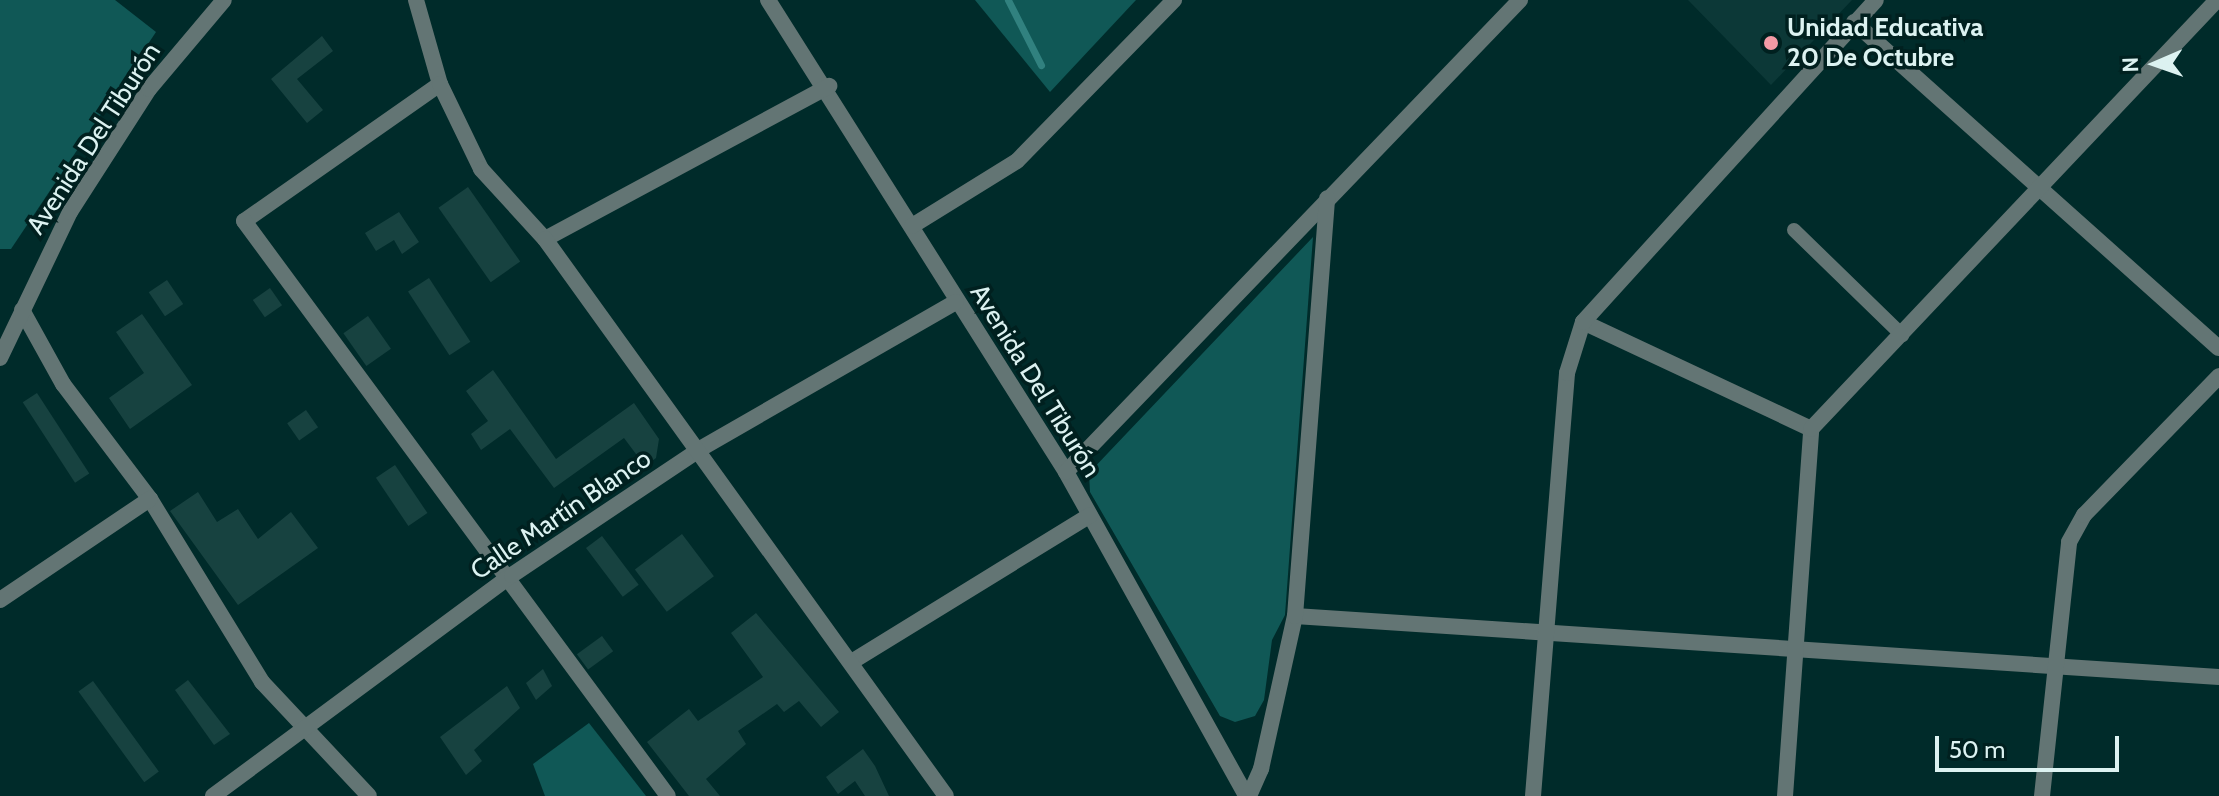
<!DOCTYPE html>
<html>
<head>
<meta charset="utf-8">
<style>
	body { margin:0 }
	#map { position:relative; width:2219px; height:796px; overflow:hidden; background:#002b2a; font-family:Cabin,sans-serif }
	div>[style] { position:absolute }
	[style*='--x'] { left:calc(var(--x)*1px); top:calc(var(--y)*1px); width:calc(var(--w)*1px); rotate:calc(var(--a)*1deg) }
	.built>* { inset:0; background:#0c3837 }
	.green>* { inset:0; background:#105856 }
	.stream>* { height:7px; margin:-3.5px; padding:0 3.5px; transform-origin:3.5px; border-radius:3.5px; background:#31817f }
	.building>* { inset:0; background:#174240; transform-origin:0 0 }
	.service>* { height:14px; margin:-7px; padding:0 7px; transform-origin:7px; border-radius:7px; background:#637574 }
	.minor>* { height:16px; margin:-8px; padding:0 8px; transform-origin:8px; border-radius:8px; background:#637574 }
	.tertiary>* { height:16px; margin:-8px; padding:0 8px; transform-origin:8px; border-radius:8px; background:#637574 }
	.dots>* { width:22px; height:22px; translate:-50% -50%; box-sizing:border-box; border:4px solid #00201f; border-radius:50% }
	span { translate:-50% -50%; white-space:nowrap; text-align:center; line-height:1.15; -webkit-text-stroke:7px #00201f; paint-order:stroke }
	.poi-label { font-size:26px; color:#dcf2f1; font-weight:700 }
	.left { translate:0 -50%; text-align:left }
	.street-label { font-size:26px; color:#dcf2f1 }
	.north { position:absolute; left:2115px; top:24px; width:80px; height:80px; -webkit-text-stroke:6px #00201f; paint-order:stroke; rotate:268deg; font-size:22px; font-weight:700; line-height:32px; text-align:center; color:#dcf2f1 }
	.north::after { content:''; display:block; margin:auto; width:28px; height:36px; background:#dcf2f1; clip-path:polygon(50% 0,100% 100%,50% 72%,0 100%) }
	.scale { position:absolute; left:1935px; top:736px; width:184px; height:36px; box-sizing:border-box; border:4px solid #dcf2f1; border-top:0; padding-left:10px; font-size:24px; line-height:28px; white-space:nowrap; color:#dcf2f1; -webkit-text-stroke:6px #00201f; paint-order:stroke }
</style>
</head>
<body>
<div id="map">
	<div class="built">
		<div style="clip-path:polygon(1688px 0,1852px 0,1771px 85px)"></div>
	</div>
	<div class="green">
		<div style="clip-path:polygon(0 0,115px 0,156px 32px,11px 249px,0 249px)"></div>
		<div style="clip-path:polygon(975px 0,1136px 0,1050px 92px)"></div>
		<div style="clip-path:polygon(1313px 237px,1285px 615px,1272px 640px,1264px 700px,1255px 716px,1235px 722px,1220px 716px,1090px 492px,1089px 473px)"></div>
		<div style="clip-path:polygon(589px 723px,646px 796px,545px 796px,533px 764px)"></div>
	</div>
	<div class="stream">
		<div style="--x:1008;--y:0;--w:73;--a:63.1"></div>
	</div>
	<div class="building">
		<div style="clip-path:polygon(322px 36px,333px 51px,297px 79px,323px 110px,307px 123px,271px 79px)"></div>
		<div style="left:468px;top:187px;width:91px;height:36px;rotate:55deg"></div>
		<div style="clip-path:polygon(399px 212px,419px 242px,402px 254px,394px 240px,376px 251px,365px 233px)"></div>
		<div style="left:429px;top:278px;width:76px;height:25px;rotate:57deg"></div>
		<div style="left:167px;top:280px;width:29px;height:22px;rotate:56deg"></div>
		<div style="left:270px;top:288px;width:21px;height:21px;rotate:55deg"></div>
		<div style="clip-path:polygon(142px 314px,192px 385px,130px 429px,109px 398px,144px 373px,116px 332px)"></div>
		<div style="left:368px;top:316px;width:40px;height:30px;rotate:55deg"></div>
		<div style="clip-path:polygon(493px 370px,556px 459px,634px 403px,659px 439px,656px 458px,645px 466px,624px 438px,554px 488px,510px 429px,481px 450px,471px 434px,488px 421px,466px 391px)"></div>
		<div style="left:37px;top:393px;width:96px;height:17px;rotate:57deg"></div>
		<div style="left:306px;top:410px;width:21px;height:23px;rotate:55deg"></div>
		<div style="left:395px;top:465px;width:58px;height:23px;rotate:56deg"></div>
		<div style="clip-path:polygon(198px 492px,217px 522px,238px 509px,258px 539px,291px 512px,318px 548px,238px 605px,170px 511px)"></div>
		<div style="left:682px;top:534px;width:53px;height:59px;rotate:53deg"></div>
		<div style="left:602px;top:536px;width:61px;height:20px;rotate:53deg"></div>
		<div style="clip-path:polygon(756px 613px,839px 712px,821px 727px,799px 701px,784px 712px,777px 704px,738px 731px,746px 744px,706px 779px,720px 796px,689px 796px,647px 742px,689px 709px,698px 721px,763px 677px,731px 633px)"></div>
		<div style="left:602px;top:636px;width:19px;height:31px;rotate:54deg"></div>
		<div style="clip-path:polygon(543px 669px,552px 686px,536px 700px,526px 683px)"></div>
		<div style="clip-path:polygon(188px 680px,230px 734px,214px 745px,175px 690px)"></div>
		<div style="left:93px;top:681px;width:112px;height:18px;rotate:54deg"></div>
		<div style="clip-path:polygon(507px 686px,520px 708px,474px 750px,482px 761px,466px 775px,440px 737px)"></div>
		<div style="clip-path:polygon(863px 749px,875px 766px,889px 796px,865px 796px,855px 781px,838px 794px,826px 777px)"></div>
	</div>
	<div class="service">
		<div style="--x:1794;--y:230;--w:151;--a:44.2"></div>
	</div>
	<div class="minor">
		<div style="--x:768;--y:0;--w:558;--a:57.73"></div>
		<div style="--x:1066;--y:472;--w:371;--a:60.9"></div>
		<div style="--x:1854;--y:22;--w:489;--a:41.8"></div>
		<div style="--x:440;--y:84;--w:239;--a:145"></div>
		<div style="--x:244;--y:221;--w:714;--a:53.6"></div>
		<div style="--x:912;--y:226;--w:123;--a:-31.8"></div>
		<div style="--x:1017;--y:161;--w:225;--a:-45.7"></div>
		<div style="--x:545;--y:239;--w:323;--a:-28.3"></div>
		<div style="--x:22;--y:310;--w:85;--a:61"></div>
		<div style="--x:63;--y:384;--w:144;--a:52.9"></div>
		<div style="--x:150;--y:499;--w:215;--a:58.5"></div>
		<div style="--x:262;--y:682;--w:156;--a:46.8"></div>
		<div style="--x:1583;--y:322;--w:252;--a:25.1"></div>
		<div style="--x:1066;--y:472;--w:655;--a:-46.11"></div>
		<div style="--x:0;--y:600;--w:181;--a:-34"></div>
		<div style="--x:1295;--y:616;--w:926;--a:3.78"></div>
		<div style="--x:853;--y:661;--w:278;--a:-31.6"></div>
		<div style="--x:213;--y:796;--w:372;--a:-36.5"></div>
		<div style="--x:512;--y:575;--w:226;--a:-33.8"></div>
		<div style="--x:700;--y:449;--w:295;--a:-29.9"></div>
		<div style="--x:1249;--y:796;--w:30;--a:-66"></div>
		<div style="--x:1261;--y:769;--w:157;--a:-77.5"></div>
		<div style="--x:1295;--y:616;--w:419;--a:-85.6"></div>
		<div style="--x:1533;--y:796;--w:424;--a:-85.4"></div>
		<div style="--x:1567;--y:373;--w:53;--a:-72.6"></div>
		<div style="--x:1583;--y:322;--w:435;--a:-47.7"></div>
		<div style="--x:1785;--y:796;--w:368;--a:-85.9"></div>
		<div style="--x:1811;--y:429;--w:591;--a:-46.58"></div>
		<div style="--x:2042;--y:796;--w:255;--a:-83.9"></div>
		<div style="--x:2069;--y:542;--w:31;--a:-61"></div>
		<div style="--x:2084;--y:515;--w:194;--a:-45.8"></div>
	</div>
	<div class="tertiary">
		<div style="--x:416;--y:0;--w:87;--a:74.1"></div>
		<div style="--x:440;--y:84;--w:94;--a:64.2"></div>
		<div style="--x:481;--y:169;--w:95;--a:47.6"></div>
		<div style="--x:545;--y:239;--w:686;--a:54.25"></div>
		<div style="--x:0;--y:358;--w:162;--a:-64.4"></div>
		<div style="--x:70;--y:212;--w:146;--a:-57.3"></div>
		<div style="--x:149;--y:89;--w:116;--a:-49.9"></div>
	</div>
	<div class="dots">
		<div style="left:1771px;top:43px;background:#f49aa5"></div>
	</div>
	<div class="poi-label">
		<span class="left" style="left:1787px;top:43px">Unidad Educativa<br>20 De Octubre</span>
	</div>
	<div class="street-label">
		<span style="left:94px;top:139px;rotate:-57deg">Avenida Del Tiburón</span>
		<span style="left:1035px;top:381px;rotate:58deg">Avenida Del Tiburón</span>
		<span style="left:561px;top:515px;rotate:-34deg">Calle Martín Blanco</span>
	</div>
	<div class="north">N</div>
	<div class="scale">50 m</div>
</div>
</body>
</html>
